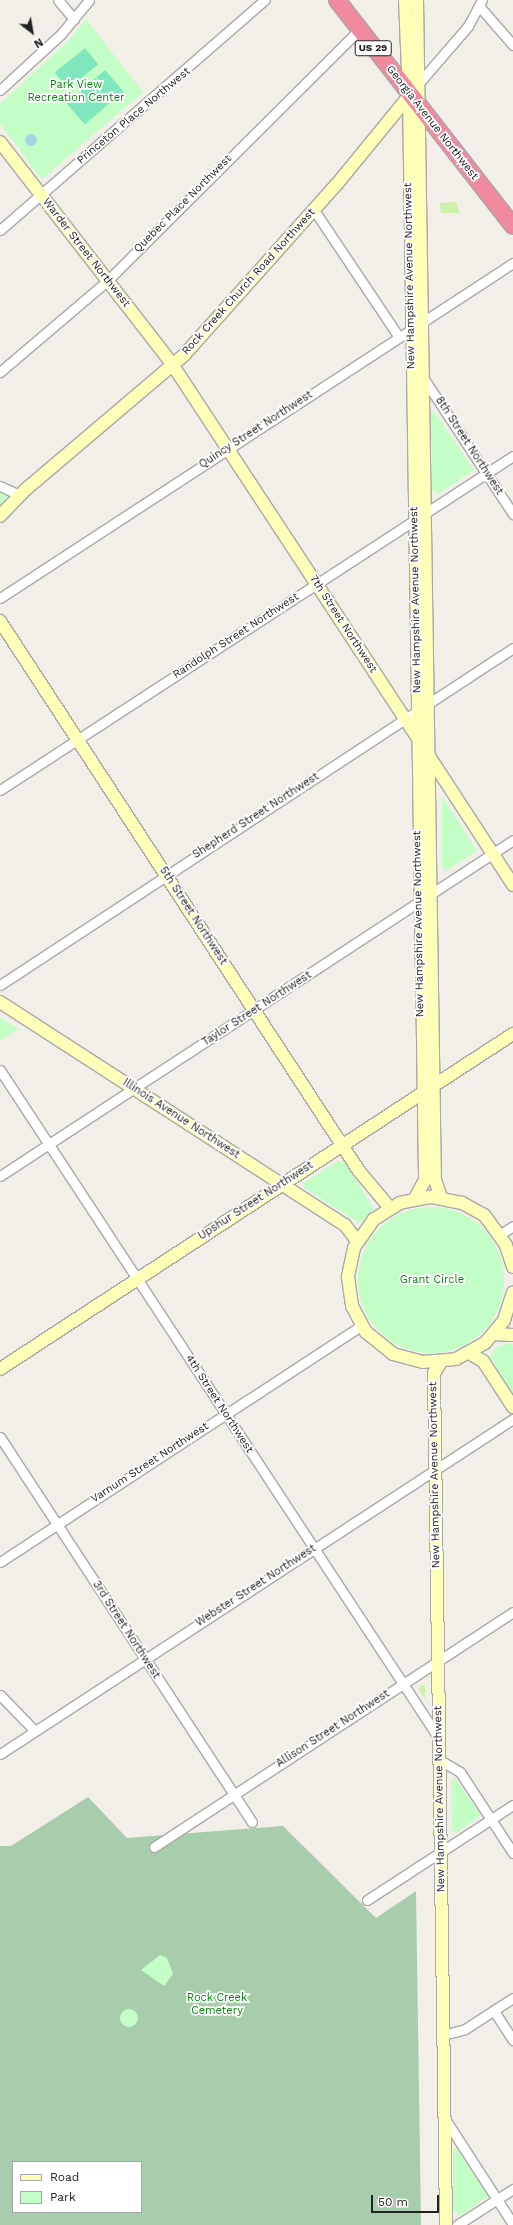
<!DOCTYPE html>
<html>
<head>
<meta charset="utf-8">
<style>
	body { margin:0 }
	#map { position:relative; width:513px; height:2225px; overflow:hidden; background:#f2efe8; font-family:"Work Sans",sans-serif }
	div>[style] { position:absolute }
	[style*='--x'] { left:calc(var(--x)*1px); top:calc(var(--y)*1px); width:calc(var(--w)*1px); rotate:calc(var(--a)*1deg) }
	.grass>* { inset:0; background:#cef0aa }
	.cemetery>* { inset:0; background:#a7cdac }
	.park>* { inset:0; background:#c3fec6 }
	.round { border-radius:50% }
	.pitch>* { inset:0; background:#80e7bd; transform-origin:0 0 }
	.water>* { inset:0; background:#a5d6e3 }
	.roads { filter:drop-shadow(1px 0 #a9a9a9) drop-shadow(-1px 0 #a9a9a9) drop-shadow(0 1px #a9a9a9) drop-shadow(0 -1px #a9a9a9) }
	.street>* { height:9px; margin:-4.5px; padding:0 4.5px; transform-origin:4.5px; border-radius:4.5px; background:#fff }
	.secondary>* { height:12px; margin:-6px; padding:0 6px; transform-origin:6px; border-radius:6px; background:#fdffb9 }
	.highway>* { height:16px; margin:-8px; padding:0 8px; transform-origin:8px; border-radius:8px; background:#ef8a9f }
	span { translate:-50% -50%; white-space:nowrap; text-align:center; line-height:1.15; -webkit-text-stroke:3.5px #fff; paint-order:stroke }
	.shield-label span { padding:1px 3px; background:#fff; border:1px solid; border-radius:3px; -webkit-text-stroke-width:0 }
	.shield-label { font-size:10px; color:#222; font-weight:700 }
	.park-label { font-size:11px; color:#03870b }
	.street-label { font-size:11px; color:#222 }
	.legend { position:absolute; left:12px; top:2161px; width:130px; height:52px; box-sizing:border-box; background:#fff; border:1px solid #a7a7a7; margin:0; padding:5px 7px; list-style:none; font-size:12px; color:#222 }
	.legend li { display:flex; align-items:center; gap:8px; height:20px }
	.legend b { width:20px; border:1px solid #a7a7a7 }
	.north { position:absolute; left:12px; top:12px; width:40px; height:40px; -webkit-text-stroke:3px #fff; paint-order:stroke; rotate:149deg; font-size:11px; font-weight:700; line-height:16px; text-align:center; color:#222 }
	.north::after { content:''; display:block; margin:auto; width:14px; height:18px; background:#222; clip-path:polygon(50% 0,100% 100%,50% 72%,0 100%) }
	.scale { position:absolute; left:371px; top:2195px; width:68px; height:18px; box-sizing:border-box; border:2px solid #222; border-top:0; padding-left:5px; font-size:12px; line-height:14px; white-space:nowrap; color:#222; -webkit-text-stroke:3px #fff; paint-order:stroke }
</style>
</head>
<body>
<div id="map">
	<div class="grass">
		<div style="clip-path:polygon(456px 202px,460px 213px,441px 213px,440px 203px)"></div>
		<div style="clip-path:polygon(422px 1684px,425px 1686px,425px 1699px,418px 1689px)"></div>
	</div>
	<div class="cemetery">
		<div style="clip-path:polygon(evenodd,88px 1797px,127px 1838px,283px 1826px,376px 1918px,416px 1891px,421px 2225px,0 2225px,0 1846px,11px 1846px,88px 1797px,13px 2162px,141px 2162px,141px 2212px,13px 2212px,13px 2162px)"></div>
	</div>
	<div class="park">
		<div style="clip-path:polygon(86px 19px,143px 92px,42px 179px,0 124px,0 104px,70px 39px)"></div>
		<div style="clip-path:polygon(434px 411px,474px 470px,438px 494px,432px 490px,431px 414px)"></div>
		<div style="clip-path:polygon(0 491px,8px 496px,0 507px)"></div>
		<div style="clip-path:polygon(442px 796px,477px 851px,445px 871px,442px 866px)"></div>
		<div style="clip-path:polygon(0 1017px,19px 1029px,0 1041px)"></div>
		<div style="clip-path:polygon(339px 1161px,345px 1162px,374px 1209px,359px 1223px,303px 1187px,303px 1183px)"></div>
		<div class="round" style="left:358px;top:1207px;width:146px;height:146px"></div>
		<div style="clip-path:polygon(510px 1343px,513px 1345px,513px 1394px,490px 1356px,497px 1347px)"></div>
		<div style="clip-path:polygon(455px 1778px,481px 1815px,456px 1833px,452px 1830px,451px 1782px)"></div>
		<div style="clip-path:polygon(160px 1955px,167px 1958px,173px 1974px,164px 1986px,141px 1970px)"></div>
		<div class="round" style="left:120px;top:2009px;width:18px;height:18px"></div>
		<div style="clip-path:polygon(457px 2148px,488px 2196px,460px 2216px,453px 2210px,453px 2149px)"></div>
	</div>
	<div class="pitch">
		<div style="left:85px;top:48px;width:21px;height:39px;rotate:51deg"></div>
		<div style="left:105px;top:70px;width:28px;height:51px;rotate:49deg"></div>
	</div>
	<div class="water">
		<div class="round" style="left:25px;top:134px;width:12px;height:12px"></div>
	</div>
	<div class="roads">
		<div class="street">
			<div style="--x:58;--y:0;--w:25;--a:50"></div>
			<div style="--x:479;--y:6;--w:52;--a:48.9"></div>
			<div style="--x:418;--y:84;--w:77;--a:-49.2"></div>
			<div style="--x:468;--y:26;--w:30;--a:-62"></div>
			<div style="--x:0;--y:90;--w:83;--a:-42.6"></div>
			<div style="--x:61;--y:34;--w:44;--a:-50.5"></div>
			<div style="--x:314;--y:210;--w:153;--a:56.2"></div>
			<div style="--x:0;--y:230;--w:351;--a:-41"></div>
			<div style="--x:0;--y:372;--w:140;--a:-40.4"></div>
			<div style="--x:107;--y:281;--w:356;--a:-44.9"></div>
			<div style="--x:424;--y:379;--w:162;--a:56.6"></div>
			<div style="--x:0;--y:486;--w:21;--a:25"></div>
			<div style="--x:0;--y:598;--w:613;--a:-33.15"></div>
			<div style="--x:0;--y:790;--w:612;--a:-33.07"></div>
			<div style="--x:0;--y:985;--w:614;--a:-33.3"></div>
			<div style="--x:0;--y:1070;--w:798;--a:56.71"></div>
			<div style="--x:0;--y:1176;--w:613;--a:-33.22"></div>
			<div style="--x:501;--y:1234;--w:14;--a:-34"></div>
			<div style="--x:0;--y:1437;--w:460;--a:56.8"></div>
			<div style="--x:0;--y:1562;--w:431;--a:-33.2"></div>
			<div style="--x:0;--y:1695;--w:50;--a:45.8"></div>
			<div style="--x:0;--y:1754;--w:613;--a:-33.15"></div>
			<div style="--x:440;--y:1760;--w:23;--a:31"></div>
			<div style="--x:460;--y:1772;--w:97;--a:56.8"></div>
			<div style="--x:154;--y:1847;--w:429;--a:-33.2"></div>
			<div style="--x:367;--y:1900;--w:174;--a:-33.1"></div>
			<div style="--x:494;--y:2011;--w:35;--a:57"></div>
			<div style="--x:443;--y:2035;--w:23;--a:-15"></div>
			<div style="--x:465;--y:2029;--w:57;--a:-32.9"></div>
			<div style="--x:445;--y:2119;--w:125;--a:57.1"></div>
			<div style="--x:457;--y:2225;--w:67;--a:-32.7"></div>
		</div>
		<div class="secondary">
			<div style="--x:405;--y:0;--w:96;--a:87.6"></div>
			<div style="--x:409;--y:96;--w:1084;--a:89.15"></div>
			<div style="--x:425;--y:1180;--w:21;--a:119"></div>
			<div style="--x:417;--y:0;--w:1180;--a:89.13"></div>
			<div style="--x:435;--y:1180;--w:18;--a:71"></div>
			<div style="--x:0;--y:142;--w:281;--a:52.2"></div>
			<div style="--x:172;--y:364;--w:448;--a:56.7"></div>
			<div style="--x:0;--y:516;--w:36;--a:-46"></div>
			<div style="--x:25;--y:490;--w:209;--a:-40.3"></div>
			<div style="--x:184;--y:355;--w:229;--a:-48.2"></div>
			<div style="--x:337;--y:184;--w:114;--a:-50.7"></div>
			<div style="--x:0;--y:621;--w:657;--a:56.87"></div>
			<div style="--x:359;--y:1171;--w:48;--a:50"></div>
			<div style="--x:429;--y:756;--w:154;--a:56.9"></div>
			<div style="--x:0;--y:1002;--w:411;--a:32.9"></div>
			<div style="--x:345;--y:1225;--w:20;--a:53"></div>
			<div style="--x:513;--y:1267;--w:23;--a:-108"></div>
			<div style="--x:506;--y:1245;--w:37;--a:-126"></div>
			<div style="--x:484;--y:1215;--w:25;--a:-151"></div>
			<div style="--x:462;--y:1203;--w:33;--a:-169"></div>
			<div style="--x:430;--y:1197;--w:31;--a:169"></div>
			<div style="--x:400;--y:1203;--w:31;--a:148"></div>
			<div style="--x:374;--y:1219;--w:35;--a:125"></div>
			<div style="--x:354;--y:1248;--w:30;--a:102"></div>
			<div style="--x:348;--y:1277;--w:29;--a:82"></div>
			<div style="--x:352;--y:1306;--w:30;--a:62"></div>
			<div style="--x:366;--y:1332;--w:35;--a:39"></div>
			<div style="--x:393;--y:1354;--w:31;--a:15"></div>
			<div style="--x:423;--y:1362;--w:33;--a:-5"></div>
			<div style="--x:456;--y:1359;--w:33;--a:-29"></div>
			<div style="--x:485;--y:1343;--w:30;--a:-50"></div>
			<div style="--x:504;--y:1320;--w:29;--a:-72"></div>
			<div style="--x:493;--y:1334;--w:20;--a:3"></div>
			<div style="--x:469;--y:1353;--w:16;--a:30"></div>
			<div style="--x:483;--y:1361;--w:55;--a:56.9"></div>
			<div style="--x:441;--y:1362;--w:13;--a:122"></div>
			<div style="--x:434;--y:1373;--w:852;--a:89.19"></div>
			<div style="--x:0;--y:1369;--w:613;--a:-33.15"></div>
		</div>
		<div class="highway">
			<div style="--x:337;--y:0;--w:286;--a:52.1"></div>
		</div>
	</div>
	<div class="shield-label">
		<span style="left:373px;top:48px">US 29</span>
	</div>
	<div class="park-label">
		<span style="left:76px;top:92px">Park View<br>Recreation Center</span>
		<span style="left:432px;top:1280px">Grant Circle</span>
		<span style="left:217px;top:2005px">Rock Creek<br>Cemetery</span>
	</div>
	<div class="street-label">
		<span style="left:134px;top:116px;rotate:-40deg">Princeton Place Northwest</span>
		<span style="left:432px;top:123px;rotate:52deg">Georgia Avenue Northwest</span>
		<span style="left:183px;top:204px;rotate:-45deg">Quebec Place Northwest</span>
		<span style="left:86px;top:253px;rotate:52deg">Warder Street Northwest</span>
		<span style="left:410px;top:276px;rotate:-91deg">New Hampshire Avenue Northwest</span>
		<span style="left:249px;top:282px;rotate:-48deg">Rock Creek Church Road Northwest</span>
		<span style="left:256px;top:430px;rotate:-33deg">Quincy Street Northwest</span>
		<span style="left:469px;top:446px;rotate:57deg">8th Street Northwest</span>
		<span style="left:416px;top:600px;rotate:-91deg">New Hampshire Avenue Northwest</span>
		<span style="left:343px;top:624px;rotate:57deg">7th Street Northwest</span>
		<span style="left:236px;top:636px;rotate:-33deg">Randolph Street Northwest</span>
		<span style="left:256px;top:816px;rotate:-33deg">Shepherd Street Northwest</span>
		<span style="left:193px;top:916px;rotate:57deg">5th Street Northwest</span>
		<span style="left:419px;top:924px;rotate:-91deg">New Hampshire Avenue Northwest</span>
		<span style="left:257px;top:1009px;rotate:-33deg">Taylor Street Northwest</span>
		<span style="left:181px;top:1119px;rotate:33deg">Illinois Avenue Northwest</span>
		<span style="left:256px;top:1201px;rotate:-33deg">Upshur Street Northwest</span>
		<span style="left:219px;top:1404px;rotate:57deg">4th Street Northwest</span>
		<span style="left:150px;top:1463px;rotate:-33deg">Varnum Street Northwest</span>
		<span style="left:435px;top:1475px;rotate:-91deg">New Hampshire Avenue Northwest</span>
		<span style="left:256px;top:1586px;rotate:-33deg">Webster Street Northwest</span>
		<span style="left:126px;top:1630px;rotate:57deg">3rd Street Northwest</span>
		<span style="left:333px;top:1729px;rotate:-33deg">Allison Street Northwest</span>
		<span style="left:440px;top:1799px;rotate:-91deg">New Hampshire Avenue Northwest</span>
	</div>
	<ul class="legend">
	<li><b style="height:5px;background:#fdffb9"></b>Road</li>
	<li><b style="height:11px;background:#c3fec6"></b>Park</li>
	</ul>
	<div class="north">N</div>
	<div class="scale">50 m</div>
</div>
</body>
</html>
